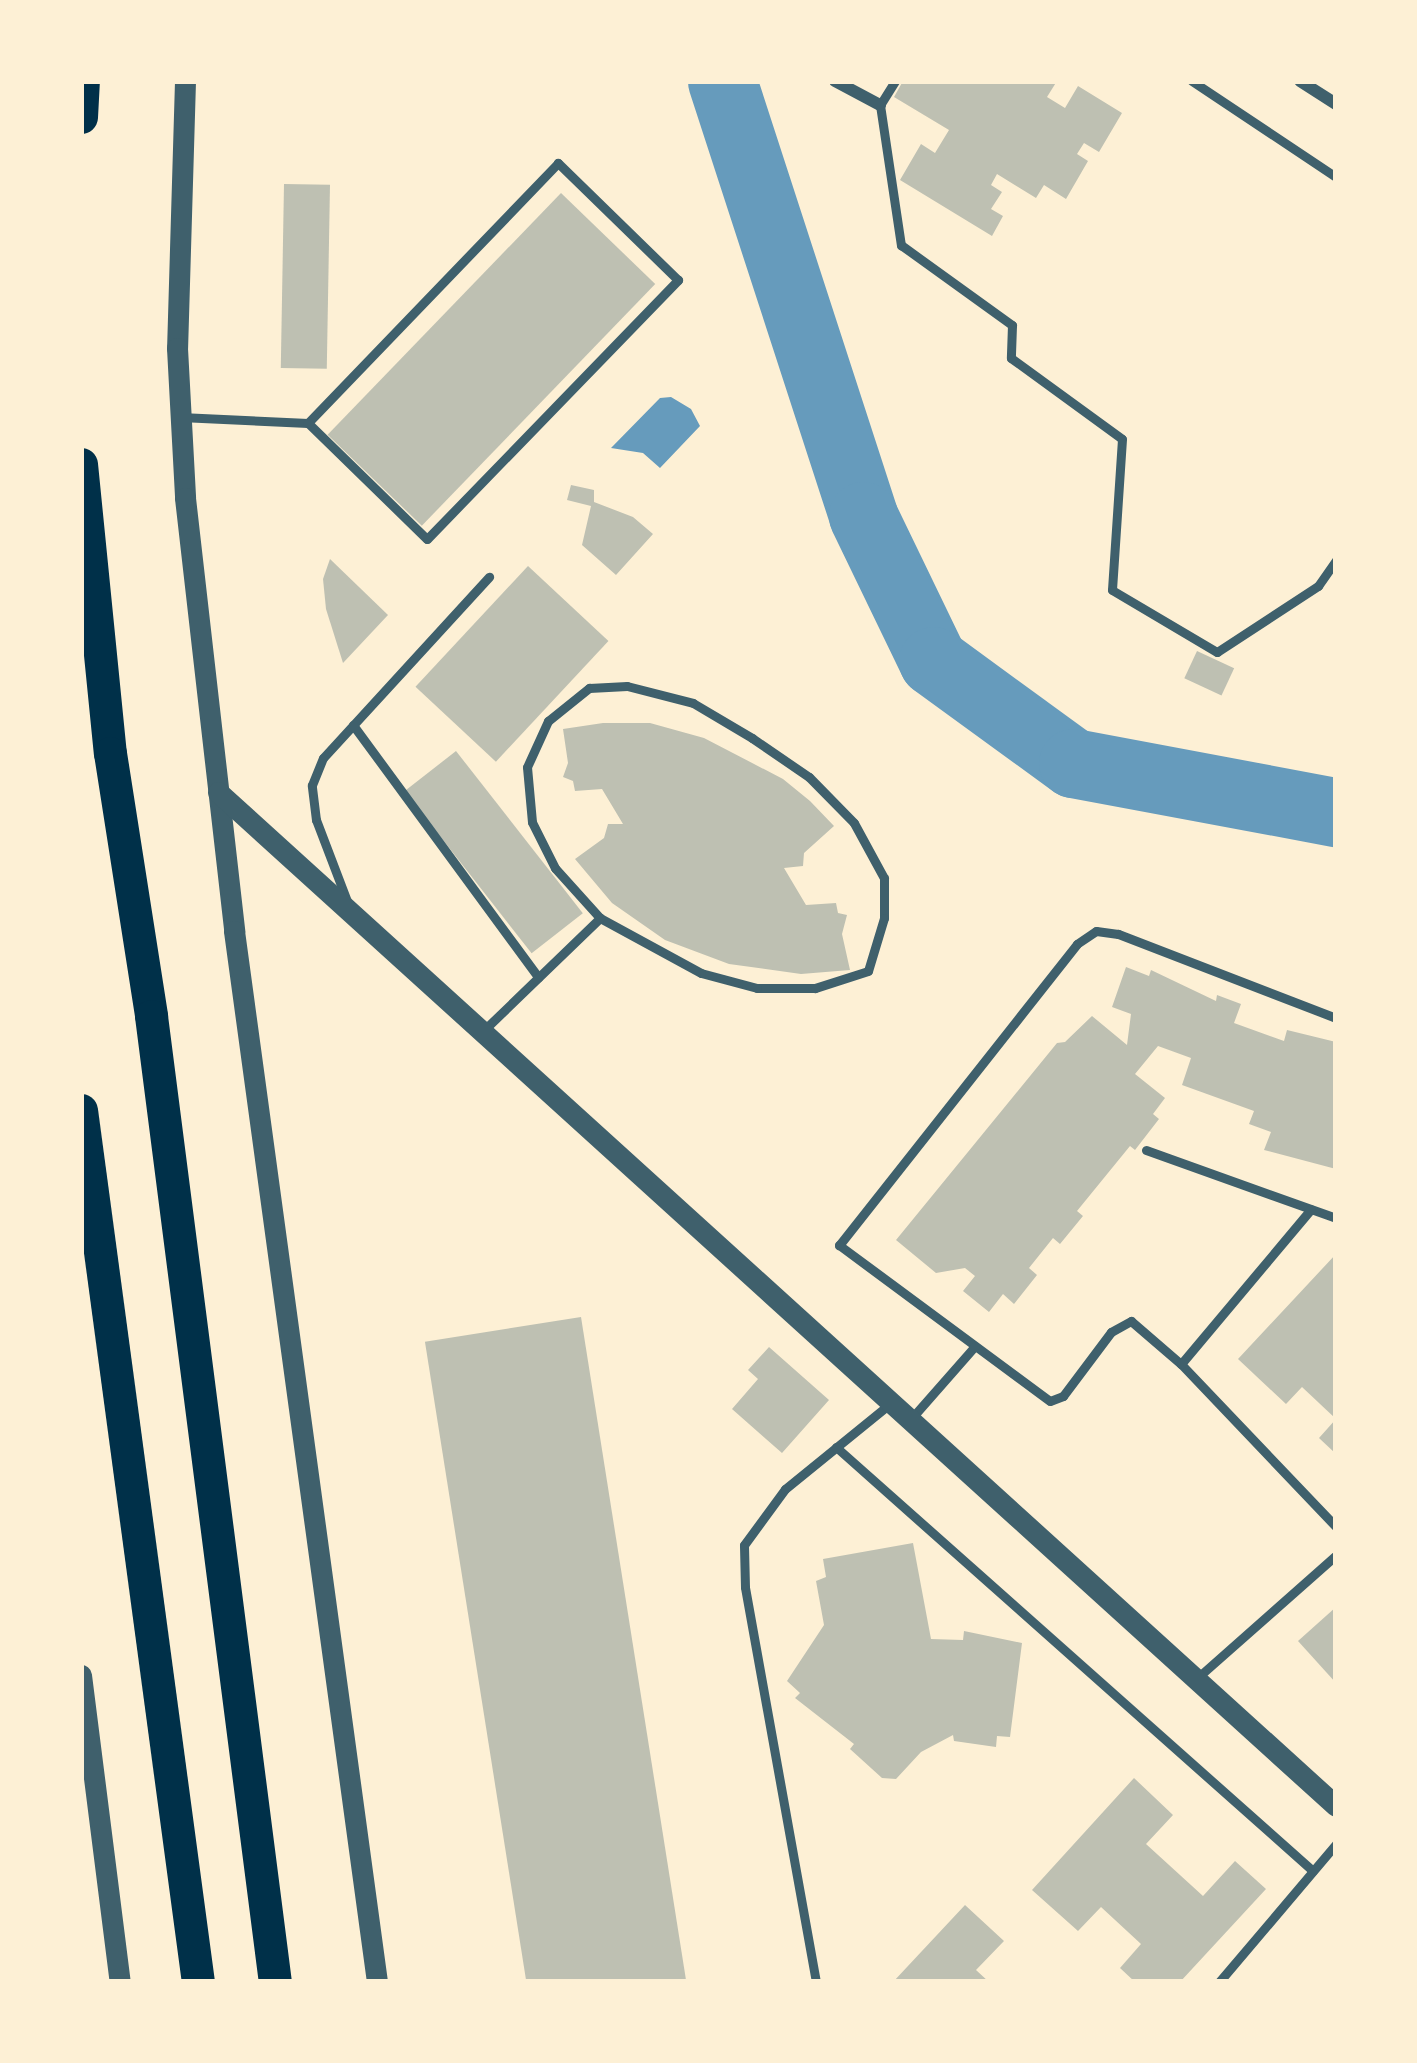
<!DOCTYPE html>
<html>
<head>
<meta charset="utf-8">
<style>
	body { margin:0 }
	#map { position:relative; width:1417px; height:2063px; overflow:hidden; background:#fdf0d5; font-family:"DejaVu Sans",sans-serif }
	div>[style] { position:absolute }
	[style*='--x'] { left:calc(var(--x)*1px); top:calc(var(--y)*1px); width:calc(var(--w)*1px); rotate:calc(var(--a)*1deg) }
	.water>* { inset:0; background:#669bbc }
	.river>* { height:69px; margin:-34.5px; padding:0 34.5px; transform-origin:34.5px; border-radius:34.5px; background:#669bbc }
	.building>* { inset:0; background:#bec0b2; transform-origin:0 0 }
	.service>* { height:9px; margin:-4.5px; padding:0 4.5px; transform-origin:4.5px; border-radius:4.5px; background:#3f606c }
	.minor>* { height:12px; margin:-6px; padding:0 6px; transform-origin:6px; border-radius:6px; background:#3f606c }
	.tertiary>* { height:21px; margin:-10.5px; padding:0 10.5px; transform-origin:10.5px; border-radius:10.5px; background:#3f606c }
	.trunk>* { height:33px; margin:-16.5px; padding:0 16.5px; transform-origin:16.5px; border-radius:16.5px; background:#003049 }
	span { translate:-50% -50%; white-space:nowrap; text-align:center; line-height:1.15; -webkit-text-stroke:9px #fdf0d5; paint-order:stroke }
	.frame { position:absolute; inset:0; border:84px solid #fdf0d5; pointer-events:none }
</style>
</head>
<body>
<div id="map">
	<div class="water">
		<div style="clip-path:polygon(671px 397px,691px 409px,700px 426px,660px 468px,643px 453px,611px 448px,660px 398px)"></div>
	</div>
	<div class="river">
		<div style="--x:722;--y:81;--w:457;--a:72"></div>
		<div style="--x:863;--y:516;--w:161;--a:64.2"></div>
		<div style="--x:933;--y:661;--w:173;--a:36.1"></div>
		<div style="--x:1073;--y:763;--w:268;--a:10.6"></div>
	</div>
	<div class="building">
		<div style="clip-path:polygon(903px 81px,1057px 81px,1047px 97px,1065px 108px,1078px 86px,1122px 113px,1099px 152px,1084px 143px,1077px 154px,1088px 161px,1066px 199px,1044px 185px,1036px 198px,997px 174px,991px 185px,1002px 192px,991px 209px,1003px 216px,992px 236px,900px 180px,921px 144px,935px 153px,949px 130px,894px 97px)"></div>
		<div style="left:284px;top:184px;width:46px;height:184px;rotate:1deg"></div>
		<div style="left:561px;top:193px;width:131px;height:336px;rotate:44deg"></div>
		<div style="clip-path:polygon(571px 485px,594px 490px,594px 502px,633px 517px,653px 534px,616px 575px,582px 545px,591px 506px,567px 500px)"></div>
		<div style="clip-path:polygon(330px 559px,388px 615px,343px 663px,326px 609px,323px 579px)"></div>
		<div style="left:528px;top:566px;width:110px;height:165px;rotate:43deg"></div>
		<div style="left:1197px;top:651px;width:41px;height:30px;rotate:25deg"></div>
		<div style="clip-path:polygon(603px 723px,650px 723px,704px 738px,783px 779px,810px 801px,834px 826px,804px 853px,803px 866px,784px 868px,806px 905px,836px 903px,838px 913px,847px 915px,842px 934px,850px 970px,801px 974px,729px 964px,665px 940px,612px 903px,575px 859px,604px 838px,608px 824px,623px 824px,602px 789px,575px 791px,573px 781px,563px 777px,568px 763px,563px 729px)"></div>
		<div style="left:456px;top:751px;width:206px;height:65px;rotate:52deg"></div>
		<div style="clip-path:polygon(1126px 967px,1149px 976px,1151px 970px,1216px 1001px,1217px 995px,1241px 1004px,1234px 1023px,1284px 1041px,1287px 1030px,1336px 1042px,1336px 1169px,1264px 1150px,1271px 1132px,1249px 1124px,1254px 1111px,1182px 1085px,1191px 1058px,1158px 1046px,1135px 1074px,1165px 1098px,1153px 1114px,1159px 1119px,1135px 1150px,1130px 1146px,1077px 1211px,1083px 1216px,1060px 1244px,1053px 1238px,1029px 1268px,1037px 1275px,1014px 1304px,1003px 1294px,989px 1312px,963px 1291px,975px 1276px,965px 1268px,936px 1273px,896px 1240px,1057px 1043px,1065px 1042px,1092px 1016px,1127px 1045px,1131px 1014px,1112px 1007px)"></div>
		<div style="clip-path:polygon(1336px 1254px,1336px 1454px,1319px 1438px,1336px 1419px,1302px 1387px,1286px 1404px,1238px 1359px)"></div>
		<div style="left:581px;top:1317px;width:674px;height:158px;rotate:81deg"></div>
		<div style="clip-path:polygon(769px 1347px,829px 1400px,782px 1453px,732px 1409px,758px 1379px,748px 1370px)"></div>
		<div style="clip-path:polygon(913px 1543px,931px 1639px,963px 1640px,964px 1631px,1022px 1643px,1010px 1737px,997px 1736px,996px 1747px,954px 1741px,953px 1735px,921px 1752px,896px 1779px,882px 1778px,850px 1749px,854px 1744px,795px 1698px,800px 1693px,787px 1681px,824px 1625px,816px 1581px,826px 1577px,823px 1559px)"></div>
		<div style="clip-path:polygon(1336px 1607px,1336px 1683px,1298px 1641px)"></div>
		<div style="clip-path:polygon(1134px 1778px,1173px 1815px,1146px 1844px,1203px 1896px,1235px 1861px,1266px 1889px,1180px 1982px,1135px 1982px,1120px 1968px,1141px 1944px,1101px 1907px,1078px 1931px,1032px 1890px)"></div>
		<div style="clip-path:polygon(965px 1905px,1004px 1941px,976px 1970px,989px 1982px,893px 1982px)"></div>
	</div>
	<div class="service">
		<div style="--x:895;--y:81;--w:28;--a:122"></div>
		<div style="--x:880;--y:105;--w:142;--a:81.5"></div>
		<div style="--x:901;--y:245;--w:137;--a:35.8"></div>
		<div style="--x:1012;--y:325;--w:33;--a:92"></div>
		<div style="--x:1011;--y:358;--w:137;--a:36.1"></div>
		<div style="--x:1122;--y:439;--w:151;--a:93.8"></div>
		<div style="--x:1112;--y:590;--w:122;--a:30.6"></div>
		<div style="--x:1217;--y:652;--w:121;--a:-33.2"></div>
		<div style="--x:1318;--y:586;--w:32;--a:-55"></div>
		<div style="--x:1192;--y:81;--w:173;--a:33.7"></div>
		<div style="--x:180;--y:417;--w:128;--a:2.7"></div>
		<div style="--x:308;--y:423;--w:166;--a:44.3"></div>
		<div style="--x:427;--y:539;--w:361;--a:-45.9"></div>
		<div style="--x:678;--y:280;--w:168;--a:-135.7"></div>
		<div style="--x:558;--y:163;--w:361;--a:133.9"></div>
		<div style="--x:627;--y:686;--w:68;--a:14.4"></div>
		<div style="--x:693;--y:703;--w:69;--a:30.7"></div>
		<div style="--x:752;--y:738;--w:69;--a:34.4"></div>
		<div style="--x:809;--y:777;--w:64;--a:45.6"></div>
		<div style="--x:854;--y:823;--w:63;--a:61.4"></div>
		<div style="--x:884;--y:878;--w:40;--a:90"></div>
		<div style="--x:884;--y:918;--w:55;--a:106.8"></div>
		<div style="--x:868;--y:971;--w:56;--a:162.2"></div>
		<div style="--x:815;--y:988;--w:58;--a:180"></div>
		<div style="--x:757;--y:988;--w:58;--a:-165"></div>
		<div style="--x:701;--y:973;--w:115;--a:-151.4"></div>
		<div style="--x:600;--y:918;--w:67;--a:-132"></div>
		<div style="--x:555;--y:868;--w:51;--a:-116.6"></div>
		<div style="--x:532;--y:822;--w:55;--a:-95.2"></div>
		<div style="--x:527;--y:767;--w:51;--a:-65.5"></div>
		<div style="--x:548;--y:721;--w:53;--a:-38.8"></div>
		<div style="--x:589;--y:688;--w:38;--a:-3"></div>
		<div style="--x:353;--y:725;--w:313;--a:53.7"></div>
		<div style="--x:347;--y:901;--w:87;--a:-110.9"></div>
		<div style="--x:316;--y:820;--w:35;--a:-97"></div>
		<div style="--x:312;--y:785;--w:29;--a:-68"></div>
		<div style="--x:323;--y:758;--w:246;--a:-47.5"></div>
		<div style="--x:1336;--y:1018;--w:234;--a:-158.9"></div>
		<div style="--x:1118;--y:934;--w:22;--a:-172"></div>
		<div style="--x:1096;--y:931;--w:23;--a:146"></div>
		<div style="--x:1077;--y:944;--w:384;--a:128.3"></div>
		<div style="--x:839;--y:1245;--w:262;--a:36.5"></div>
		<div style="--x:1050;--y:1401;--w:14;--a:-21"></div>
		<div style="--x:1063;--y:1396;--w:80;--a:-53.1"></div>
		<div style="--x:1111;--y:1332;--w:23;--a:-29"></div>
		<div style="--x:1131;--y:1321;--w:66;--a:40.7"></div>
		<div style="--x:1181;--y:1364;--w:225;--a:46.4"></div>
		<div style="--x:483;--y:1031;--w:163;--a:-44"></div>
		<div style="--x:1146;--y:1150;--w:202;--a:19.7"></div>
		<div style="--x:1181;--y:1364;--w:202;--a:-50"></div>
		<div style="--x:910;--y:1420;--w:98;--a:-48.7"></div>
		<div style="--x:836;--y:1447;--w:638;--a:41.63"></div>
		<div style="--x:1196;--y:1679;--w:187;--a:-41.5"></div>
		<div style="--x:816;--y:1982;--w:401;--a:-100.2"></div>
		<div style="--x:745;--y:1587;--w:42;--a:-91.4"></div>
		<div style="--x:744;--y:1545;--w:69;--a:-53.8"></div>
		<div style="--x:785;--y:1489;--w:136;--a:-39.1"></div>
		<div style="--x:1219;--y:1982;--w:181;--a:-49.7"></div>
	</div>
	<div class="minor">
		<div style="--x:835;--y:81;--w:51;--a:28.1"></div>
		<div style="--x:1300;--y:81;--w:43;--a:32.6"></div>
	</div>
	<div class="tertiary">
		<div style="--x:185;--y:81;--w:267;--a:91.7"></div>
		<div style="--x:177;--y:348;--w:150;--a:86.9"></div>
		<div style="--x:185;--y:498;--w:436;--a:83.5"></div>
		<div style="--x:234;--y:931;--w:1061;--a:82.25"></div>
		<div style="--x:218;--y:792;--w:1509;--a:42.21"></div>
		<div style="--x:81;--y:1675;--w:309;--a:82.8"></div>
	</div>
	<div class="trunk">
		<div style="--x:81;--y:117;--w:36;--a:-87"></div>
		<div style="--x:81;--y:464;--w:290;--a:84.3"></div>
		<div style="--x:110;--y:753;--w:266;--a:81.1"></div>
		<div style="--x:151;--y:1016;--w:974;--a:82.69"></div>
		<div style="--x:81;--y:1110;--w:880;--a:82.36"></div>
	</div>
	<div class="frame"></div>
</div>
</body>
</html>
